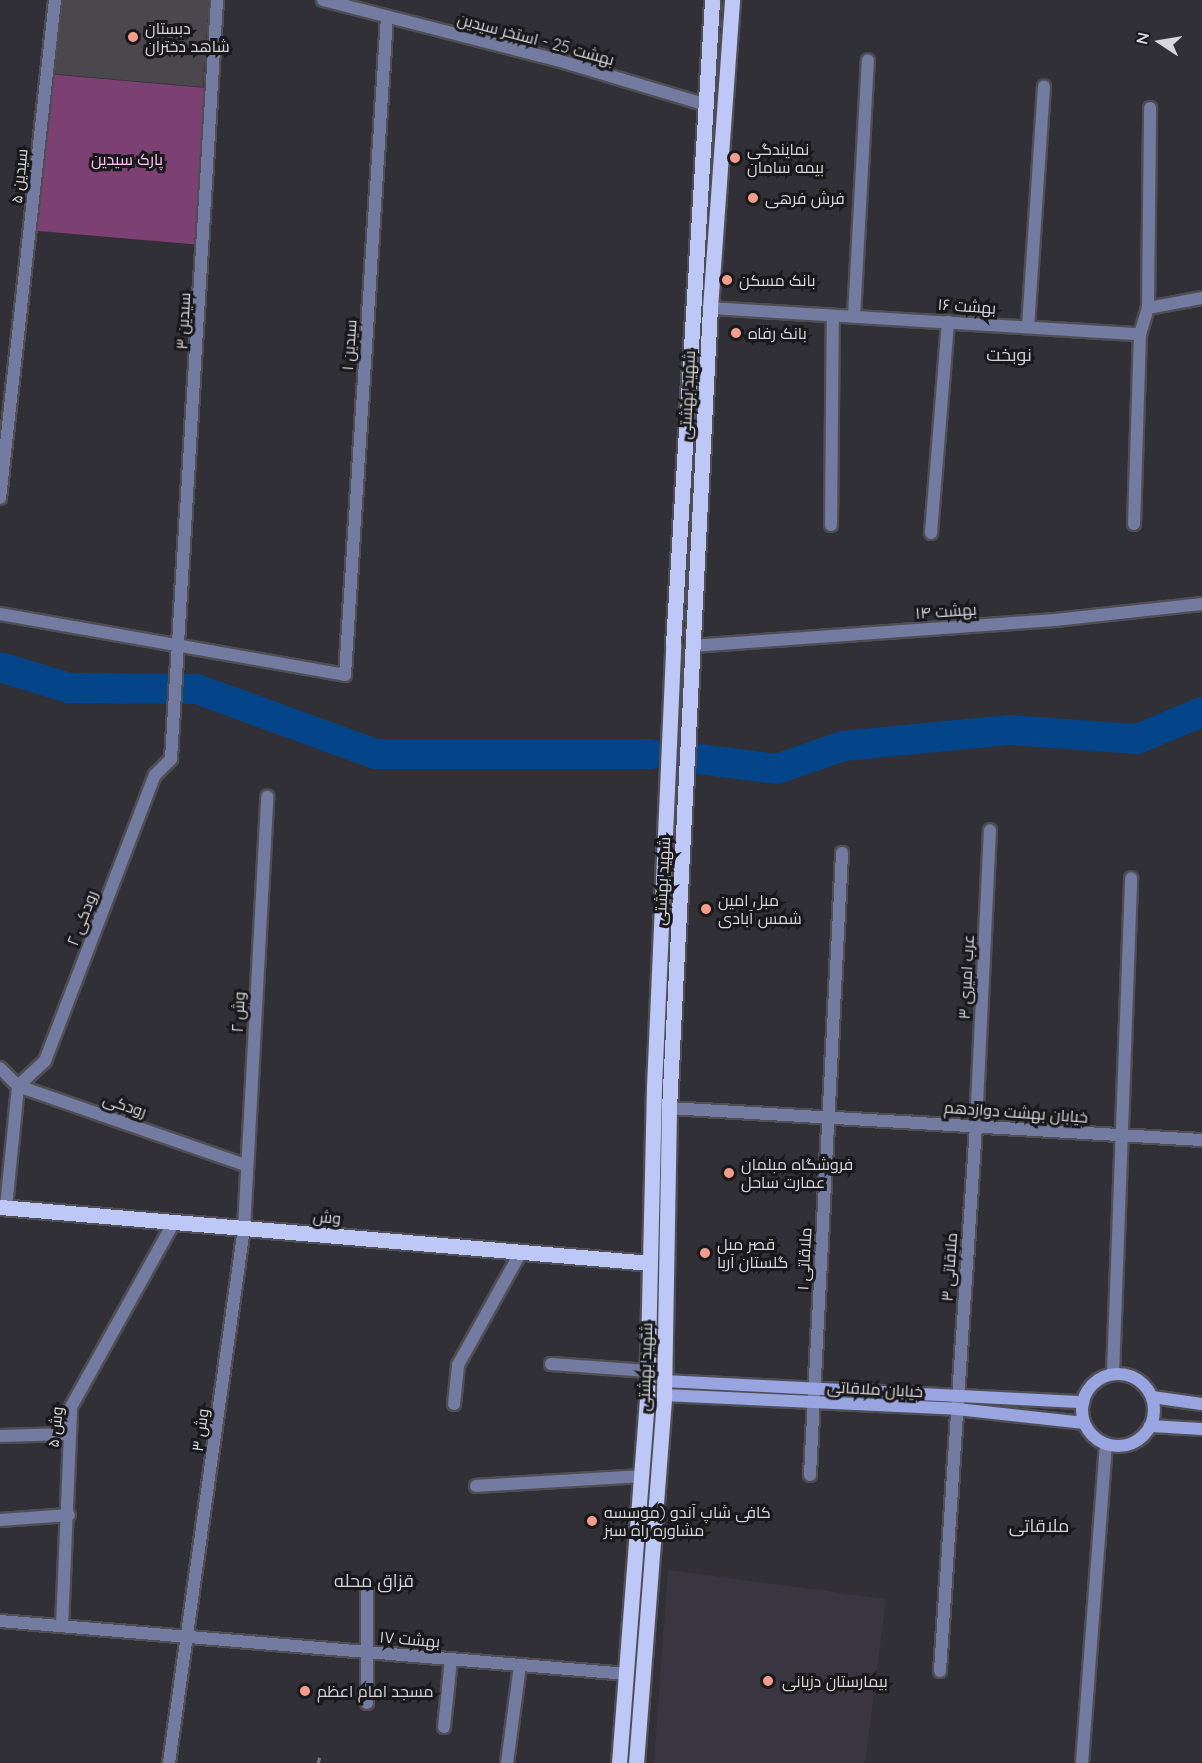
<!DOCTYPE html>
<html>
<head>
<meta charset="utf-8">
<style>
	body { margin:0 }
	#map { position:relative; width:1202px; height:1763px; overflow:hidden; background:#313036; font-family:Quicksand,Cairo,sans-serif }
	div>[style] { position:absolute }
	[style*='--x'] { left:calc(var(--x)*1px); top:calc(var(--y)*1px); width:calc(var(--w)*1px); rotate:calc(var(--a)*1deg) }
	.built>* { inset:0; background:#393642 }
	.green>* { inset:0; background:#7c4073; transform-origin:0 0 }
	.river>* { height:30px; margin:-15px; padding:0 15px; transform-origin:15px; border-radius:15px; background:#04458a }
	.building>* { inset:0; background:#4b484d }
	.path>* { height:3px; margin-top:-1.5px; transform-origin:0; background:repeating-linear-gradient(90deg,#757479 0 6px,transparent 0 9px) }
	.roads { filter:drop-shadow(2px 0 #4f4e54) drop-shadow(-2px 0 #4f4e54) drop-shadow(0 2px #4f4e54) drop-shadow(0 -2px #4f4e54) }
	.minor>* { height:12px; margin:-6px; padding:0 6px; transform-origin:6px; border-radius:6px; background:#737ba1 }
	.tertiary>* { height:12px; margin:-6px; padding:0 6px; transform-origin:6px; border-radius:6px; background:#737ba1 }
	.secondary>* { height:12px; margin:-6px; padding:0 6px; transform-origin:6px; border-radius:6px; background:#98a5e0 }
	.secondary>.ring { margin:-6px; padding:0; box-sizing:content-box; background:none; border:12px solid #98a5e0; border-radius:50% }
	.primary>* { height:15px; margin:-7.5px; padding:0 7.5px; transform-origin:7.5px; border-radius:7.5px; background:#bdc8f6 }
	.dots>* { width:16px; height:16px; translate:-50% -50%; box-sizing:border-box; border:3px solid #19191b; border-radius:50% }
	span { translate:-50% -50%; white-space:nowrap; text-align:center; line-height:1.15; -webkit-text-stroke:6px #19191b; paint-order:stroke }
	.poi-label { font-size:16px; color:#d7d6da }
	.left { translate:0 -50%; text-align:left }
	.street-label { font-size:16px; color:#d7d6da }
	.park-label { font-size:16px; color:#ffc1f3 }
	.neighbourhood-label { font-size:18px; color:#d3d2da }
	.north { position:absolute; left:1130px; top:12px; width:60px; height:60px; -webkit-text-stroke:4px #19191b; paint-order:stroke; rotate:282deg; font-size:16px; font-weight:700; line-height:24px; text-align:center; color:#d7d6da }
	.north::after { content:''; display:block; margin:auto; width:21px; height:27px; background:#d7d6da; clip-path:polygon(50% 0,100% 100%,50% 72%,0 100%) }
</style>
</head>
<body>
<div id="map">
	<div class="built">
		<div style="clip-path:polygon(668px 1570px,886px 1599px,865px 1763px,654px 1763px)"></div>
	</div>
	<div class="green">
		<div style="left:47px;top:74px;width:166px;height:157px;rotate:5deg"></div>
	</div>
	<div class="river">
		<div style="--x:0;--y:667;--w:72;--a:16.9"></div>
		<div style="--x:69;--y:688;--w:128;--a:0.4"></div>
		<div style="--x:197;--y:689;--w:190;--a:20"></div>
		<div style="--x:376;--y:754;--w:275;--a:0"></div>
		<div style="--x:699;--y:759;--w:79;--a:7.3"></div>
		<div style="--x:777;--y:769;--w:70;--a:-19.2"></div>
		<div style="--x:843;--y:746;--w:168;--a:-5.5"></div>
		<div style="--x:1010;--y:730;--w:127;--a:4.1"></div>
		<div style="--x:1137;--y:739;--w:70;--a:-22.6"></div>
	</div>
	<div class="building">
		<div style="clip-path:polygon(63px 0,209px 0,203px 87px,55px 74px)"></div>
	</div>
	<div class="path">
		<div style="--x:318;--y:1763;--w:7;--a:-74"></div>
	</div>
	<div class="roads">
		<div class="minor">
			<div style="--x:710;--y:308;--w:431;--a:3.5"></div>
			<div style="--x:1148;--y:308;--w:200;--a:-89.4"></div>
			<div style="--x:854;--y:316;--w:256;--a:-86.9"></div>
			<div style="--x:1028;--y:327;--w:241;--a:-86.2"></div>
			<div style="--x:0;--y:498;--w:501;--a:-83.7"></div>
			<div style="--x:1134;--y:524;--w:190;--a:-88.2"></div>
			<div style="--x:1140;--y:334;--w:27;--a:-73"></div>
			<div style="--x:1148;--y:308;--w:55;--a:-10.5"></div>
			<div style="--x:831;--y:525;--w:209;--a:-89.5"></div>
			<div style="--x:931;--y:533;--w:212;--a:-85.4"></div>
			<div style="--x:0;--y:614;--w:350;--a:10"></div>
			<div style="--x:345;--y:675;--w:659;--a:-86.35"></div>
			<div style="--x:692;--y:646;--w:364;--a:-4.1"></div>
			<div style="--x:1055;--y:620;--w:148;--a:-6.2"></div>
			<div style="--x:0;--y:1068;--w:25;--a:45"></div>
			<div style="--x:18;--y:1086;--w:240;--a:19.2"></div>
			<div style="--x:18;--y:1086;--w:37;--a:-43"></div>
			<div style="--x:45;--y:1061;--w:306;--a:-69"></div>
			<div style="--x:155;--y:775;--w:23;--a:-45"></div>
			<div style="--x:171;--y:759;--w:760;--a:-86.53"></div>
			<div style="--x:669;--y:1108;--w:534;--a:3.44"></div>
			<div style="--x:6;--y:1207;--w:122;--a:-84.3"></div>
			<div style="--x:551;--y:1364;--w:97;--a:4.1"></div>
			<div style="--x:1113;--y:1374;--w:496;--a:-87.9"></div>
			<div style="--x:454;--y:1404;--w:39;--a:-84"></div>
			<div style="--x:458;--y:1365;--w:129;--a:-60.9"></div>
			<div style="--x:0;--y:1436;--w:69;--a:-1.7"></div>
			<div style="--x:810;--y:1475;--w:623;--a:-87.05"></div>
			<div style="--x:476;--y:1486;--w:166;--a:-3.4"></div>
			<div style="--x:0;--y:1520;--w:69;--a:-4.1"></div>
			<div style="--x:0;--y:1621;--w:629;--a:4.83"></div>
			<div style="--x:62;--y:1626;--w:219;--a:-87.6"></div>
			<div style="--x:71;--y:1407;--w:212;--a:-60.9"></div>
			<div style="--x:940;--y:1671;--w:546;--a:-86.22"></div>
			<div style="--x:976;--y:1126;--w:296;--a:-87.3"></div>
			<div style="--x:367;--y:1703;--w:114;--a:-90"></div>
			<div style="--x:444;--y:1727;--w:68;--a:-84.1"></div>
			<div style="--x:169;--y:1763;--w:540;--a:-82.02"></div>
			<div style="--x:244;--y:1228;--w:432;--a:-86.9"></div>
			<div style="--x:507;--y:1763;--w:99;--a:-82.4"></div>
			<div style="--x:1082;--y:1763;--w:320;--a:-85.7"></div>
		</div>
		<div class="tertiary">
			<div style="--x:323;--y:0;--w:242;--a:14.4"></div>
			<div style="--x:557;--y:60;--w:153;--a:16.7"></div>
		</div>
		<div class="secondary">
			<div class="ring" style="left:1082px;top:1374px;width:60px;height:60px"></div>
			<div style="--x:664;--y:1381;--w:420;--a:2.9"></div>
			<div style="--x:664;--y:1395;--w:293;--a:2.7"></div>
			<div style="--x:957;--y:1409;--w:128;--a:6.3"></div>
			<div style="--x:1152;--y:1397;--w:50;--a:8"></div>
			<div style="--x:1150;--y:1426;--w:52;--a:3.3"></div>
		</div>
		<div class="primary">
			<div style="--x:0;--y:1207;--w:652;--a:4.92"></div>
			<div style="--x:619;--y:1763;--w:369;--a:-85.6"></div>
			<div style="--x:647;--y:1395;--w:308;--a:-88.7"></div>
			<div style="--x:654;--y:1087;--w:443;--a:-87.5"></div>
			<div style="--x:673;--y:644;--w:645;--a:-86.53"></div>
			<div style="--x:636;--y:1763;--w:369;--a:-85.6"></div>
			<div style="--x:664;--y:1395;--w:287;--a:-89"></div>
			<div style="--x:669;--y:1108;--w:801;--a:-87.07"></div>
			<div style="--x:710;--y:308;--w:309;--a:-85.9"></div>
		</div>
	</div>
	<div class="dots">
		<div style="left:133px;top:37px;background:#f49d8c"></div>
		<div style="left:735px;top:158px;background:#f49d8c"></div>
		<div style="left:753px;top:198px;background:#f49d8c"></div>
		<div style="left:727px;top:280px;background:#f49d8c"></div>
		<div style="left:736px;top:333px;background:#f49d8c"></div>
		<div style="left:706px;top:909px;background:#f49d8c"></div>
		<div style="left:729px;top:1173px;background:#f49d8c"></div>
		<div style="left:705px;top:1253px;background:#f49d8c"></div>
		<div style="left:592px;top:1521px;background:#f49d8c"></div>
		<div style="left:768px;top:1681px;background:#f49d8c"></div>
		<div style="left:305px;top:1691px;background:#f49d8c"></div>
	</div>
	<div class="poi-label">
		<span class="left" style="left:145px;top:37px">دبستان<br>شاهد دختران</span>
		<span class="left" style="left:747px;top:158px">نمایندگی<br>بیمه سامان</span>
		<span class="left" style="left:765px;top:198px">فرش فرهی</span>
		<span class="left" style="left:739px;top:280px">بانک مسکن</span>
		<span class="left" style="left:748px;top:333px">بانک رفاه</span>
		<span class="left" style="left:718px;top:909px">مبل امین<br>شمس آبادی</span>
		<span class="left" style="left:741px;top:1173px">فروشگاه مبلمان<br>عمارت ساحل</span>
		<span class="left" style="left:717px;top:1253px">قصر مبل<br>گلستان آریا</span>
		<span class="left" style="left:604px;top:1521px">کافی شاپ آندو (موسسه<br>مشاوره راه سبز</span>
		<span class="left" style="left:782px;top:1681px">بیمارستان دزیانی</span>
		<span class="left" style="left:317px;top:1691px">مسجد امام اعظم</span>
	</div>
	<div class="street-label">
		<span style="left:536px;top:39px;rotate:15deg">بهشت 25 - استخر سیدین</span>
		<span style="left:19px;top:176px;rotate:-84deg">سیدین ۵</span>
		<span style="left:967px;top:306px;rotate:4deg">۱۶ بهشت</span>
		<span style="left:183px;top:321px;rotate:-87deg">سیدین ۳</span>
		<span style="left:349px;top:345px;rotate:-86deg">سیدین ۱</span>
		<span style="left:687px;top:395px;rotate:-87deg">شهید بهشتی</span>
		<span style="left:946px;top:611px;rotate:-4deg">بهشت ۱۴</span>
		<span style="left:662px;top:881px;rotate:-87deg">شهید بهشتی</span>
		<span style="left:82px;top:918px;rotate:-69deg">رودکی ۲</span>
		<span style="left:966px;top:977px;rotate:-87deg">۳ عرب امیری</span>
		<span style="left:238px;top:1012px;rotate:-87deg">وش ۲</span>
		<span style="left:125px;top:1105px;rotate:19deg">رودکی</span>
		<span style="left:1016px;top:1112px;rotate:4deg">خیابان بهشت دوازدهم</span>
		<span style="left:327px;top:1217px;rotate:5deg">وش</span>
		<span style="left:804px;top:1259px;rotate:-87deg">ملاقاتی ۱</span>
		<span style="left:949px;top:1267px;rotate:-86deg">ملاقاتی ۳</span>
		<span style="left:645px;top:1367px;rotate:-88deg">شهید بهشتی</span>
		<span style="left:875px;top:1389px;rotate:3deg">خیابان ملاقاتی</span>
		<span style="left:55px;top:1427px;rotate:-84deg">وش ۵</span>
		<span style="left:200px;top:1430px;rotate:-82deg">وش ۳</span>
		<span style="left:410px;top:1639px;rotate:5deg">بهشت ۱۷</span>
	</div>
	<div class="park-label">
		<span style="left:127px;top:159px">پارک سیدین</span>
	</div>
	<div class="neighbourhood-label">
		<span style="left:1009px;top:355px">نوبخت</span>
		<span style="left:1039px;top:1526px">ملاقاتی</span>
		<span style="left:374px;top:1581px">قزاق محله</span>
	</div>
	<div class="north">N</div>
</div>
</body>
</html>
